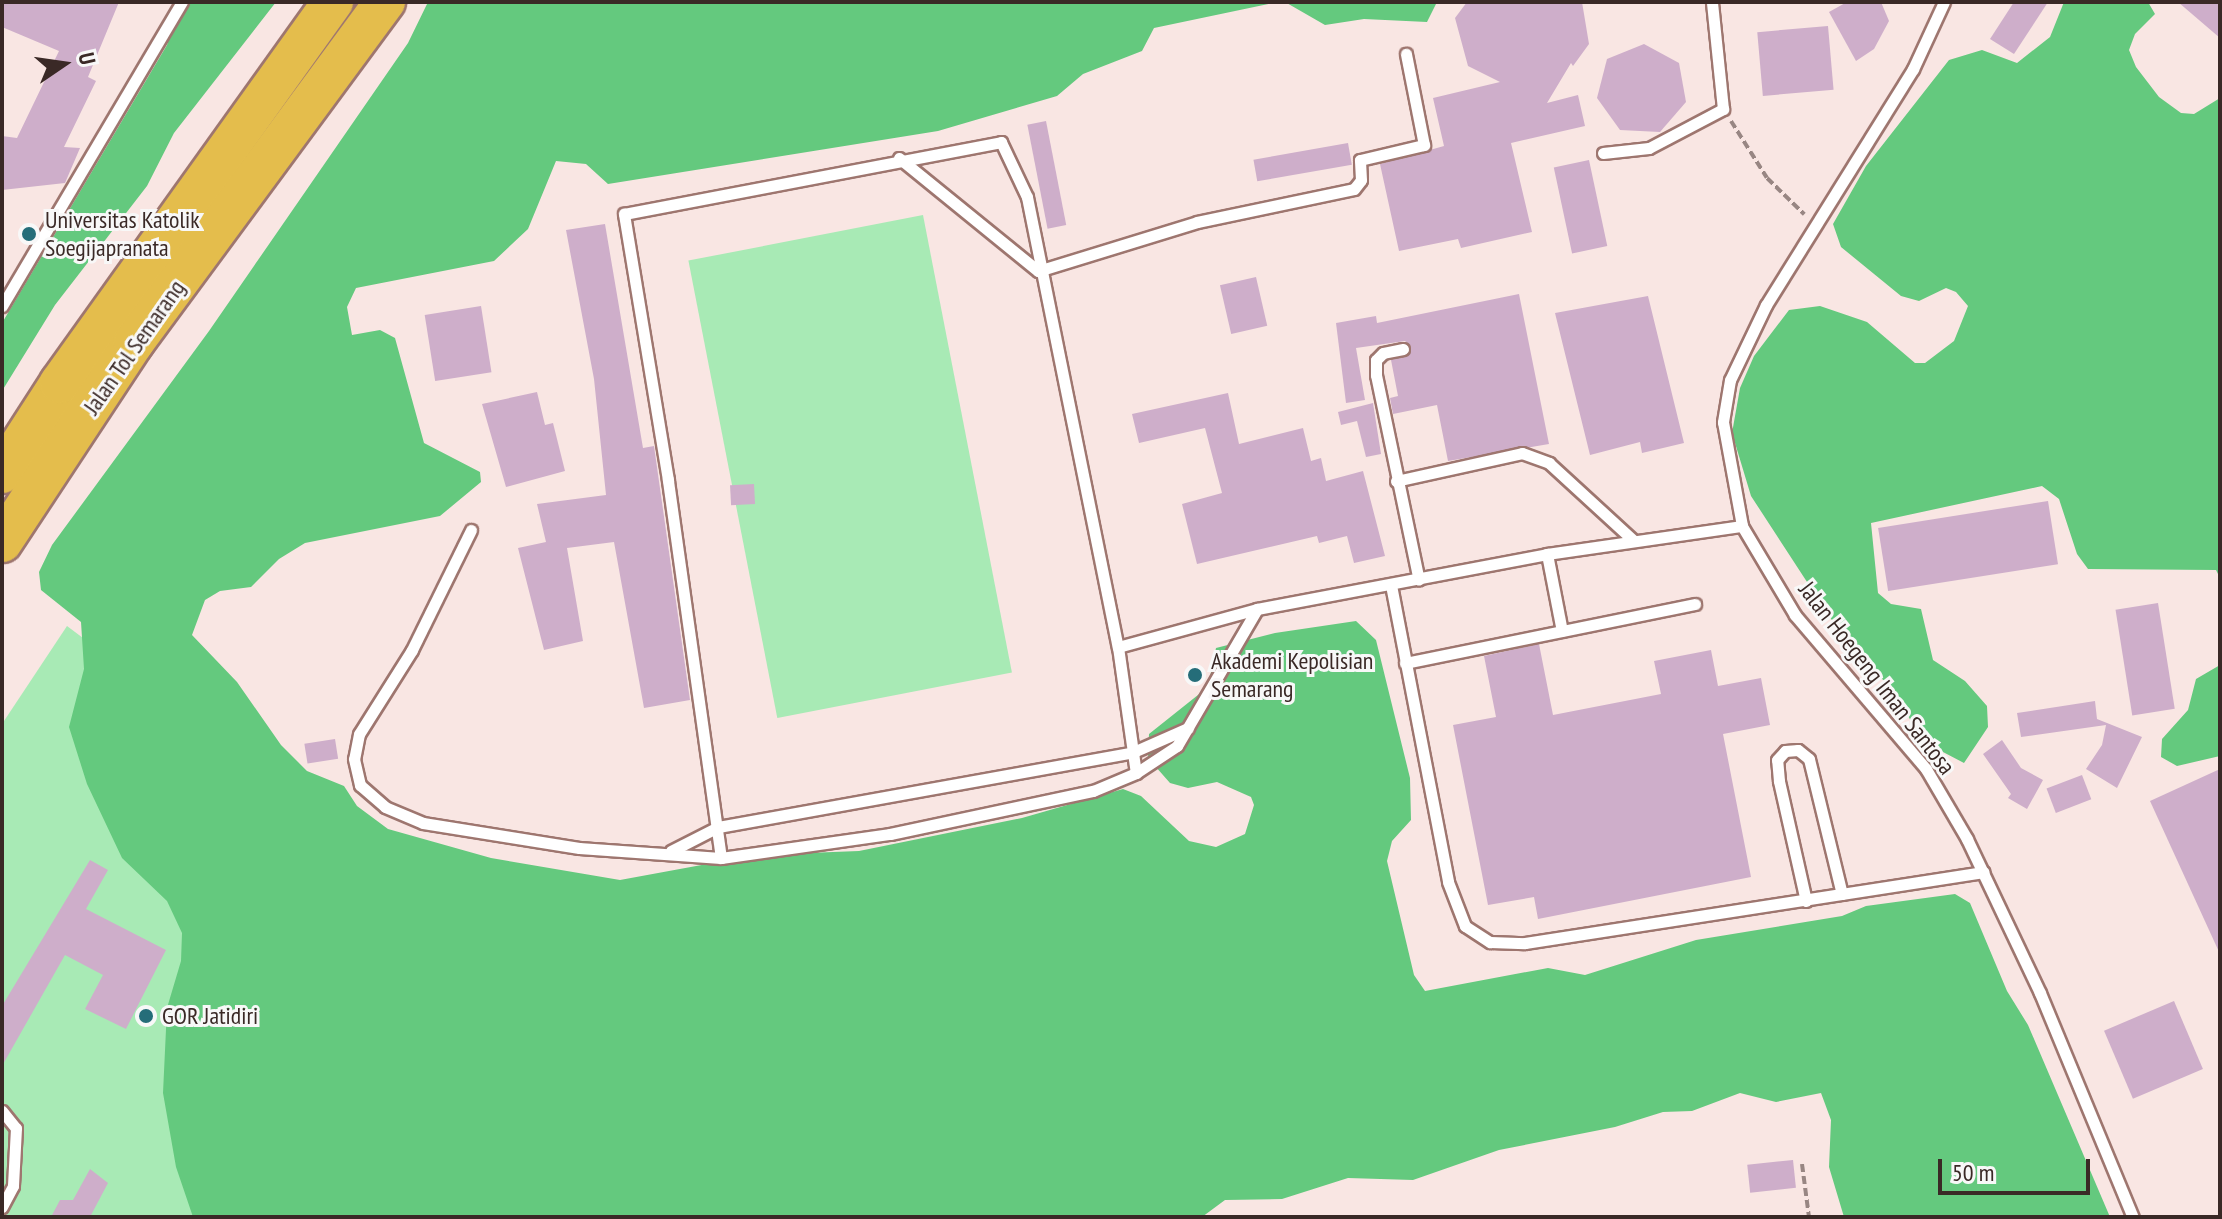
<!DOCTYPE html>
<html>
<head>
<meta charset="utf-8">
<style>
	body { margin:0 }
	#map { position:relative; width:2222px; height:1219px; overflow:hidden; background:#f9e6e3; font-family:"PT Sans Narrow",sans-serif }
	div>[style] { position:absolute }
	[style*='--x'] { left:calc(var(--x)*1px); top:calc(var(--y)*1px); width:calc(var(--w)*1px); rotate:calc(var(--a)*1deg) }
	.green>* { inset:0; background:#a8eab5; transform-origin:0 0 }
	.forest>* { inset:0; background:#64c97e }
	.building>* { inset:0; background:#ceaeca; transform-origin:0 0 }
	.path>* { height:4px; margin-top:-2px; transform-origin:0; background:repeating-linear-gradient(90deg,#988683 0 8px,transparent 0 12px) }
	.roads { filter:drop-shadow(2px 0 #9e766f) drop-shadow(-2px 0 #9e766f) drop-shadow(0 2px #9e766f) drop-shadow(0 -2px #9e766f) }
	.service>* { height:11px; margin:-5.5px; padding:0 5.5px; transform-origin:5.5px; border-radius:5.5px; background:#fff }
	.motorway>* { height:40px; margin:-20px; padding:0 20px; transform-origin:20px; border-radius:20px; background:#e4bd4c }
	.dots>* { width:22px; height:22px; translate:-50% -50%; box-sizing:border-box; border:4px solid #f8f8f8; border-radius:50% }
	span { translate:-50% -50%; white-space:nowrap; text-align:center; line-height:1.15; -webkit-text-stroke:6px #f8f8f8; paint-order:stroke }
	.poi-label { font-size:24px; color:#3a2926 }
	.left { translate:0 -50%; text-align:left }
	.street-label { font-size:24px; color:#3a2926 }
	.frame { position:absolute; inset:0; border:4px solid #3a2926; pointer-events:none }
	.north { position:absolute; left:24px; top:24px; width:80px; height:80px; -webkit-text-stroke:6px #f8f8f8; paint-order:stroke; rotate:77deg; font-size:22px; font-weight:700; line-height:32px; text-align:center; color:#3a2926 }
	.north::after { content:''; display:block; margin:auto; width:28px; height:36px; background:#3a2926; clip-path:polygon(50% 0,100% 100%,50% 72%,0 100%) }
	.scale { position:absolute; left:1938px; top:1159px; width:152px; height:36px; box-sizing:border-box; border:4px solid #3a2926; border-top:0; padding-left:10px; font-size:24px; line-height:28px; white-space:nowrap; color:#3a2926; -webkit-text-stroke:6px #f8f8f8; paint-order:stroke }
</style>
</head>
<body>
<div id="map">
	<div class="green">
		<div style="left:923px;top:215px;width:466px;height:239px;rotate:79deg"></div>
		<div style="clip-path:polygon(67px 626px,321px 816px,257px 1217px,2px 1217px,2px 724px)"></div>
	</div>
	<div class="forest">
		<div style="clip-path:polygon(179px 2px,276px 2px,174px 133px,147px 186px,55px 305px,2px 391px,2px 323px,167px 45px)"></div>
		<div style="clip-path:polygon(428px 2px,1278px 2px,1154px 28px,1142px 51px,1083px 74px,1057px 96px,938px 131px,608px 184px,586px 164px,556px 161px,528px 229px,494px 261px,356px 288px,347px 307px,352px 335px,380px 330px,395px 338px,424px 443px,480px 472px,481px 482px,440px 516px,305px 543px,279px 559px,251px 587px,220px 591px,205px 600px,192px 635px,237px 682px,281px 745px,307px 771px,344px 786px,357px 806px,388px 829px,491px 858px,620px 880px,756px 855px,859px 851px,1022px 818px,1123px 789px,1141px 796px,1189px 841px,1216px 847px,1245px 834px,1254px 805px,1251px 797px,1217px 782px,1188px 788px,1170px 783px,1148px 758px,1149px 734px,1208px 687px,1216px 648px,1275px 633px,1356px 621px,1376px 640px,1410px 778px,1411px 820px,1392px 841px,1387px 861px,1414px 975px,1425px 991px,1548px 968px,1585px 975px,1696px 940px,1842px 916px,1866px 906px,1955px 894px,1970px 903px,2007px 991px,2028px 1025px,2110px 1217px,1844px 1217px,1829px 1167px,1831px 1120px,1821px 1093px,1776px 1102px,1740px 1093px,1692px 1111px,1663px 1112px,1615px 1127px,1499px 1150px,1413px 1180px,1348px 1178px,1282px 1199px,1225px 1200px,1202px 1217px,193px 1217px,176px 1167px,163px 1093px,167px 1008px,181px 961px,182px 933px,167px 901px,122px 858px,87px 784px,69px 727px,84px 669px,81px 622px,41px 590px,39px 572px,52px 545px,209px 331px,408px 43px)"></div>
		<div style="clip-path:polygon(1285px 2px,1437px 2px,1427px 22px,1364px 19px,1325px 25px)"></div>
		<div style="clip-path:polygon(2064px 2px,2148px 2px,2155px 14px,2135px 34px,2129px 50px,2136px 67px,2159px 97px,2181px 113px,2194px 114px,2220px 98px,2220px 578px,2216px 570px,2088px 569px,2077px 554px,2059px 499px,2042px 486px,1871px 523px,1878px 593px,1891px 604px,1921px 609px,1933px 660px,1965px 681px,1987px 706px,1988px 727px,1964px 763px,1922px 741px,1892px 687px,1866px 666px,1839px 631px,1751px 496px,1732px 433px,1740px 388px,1754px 356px,1789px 310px,1820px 306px,1867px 322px,1915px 363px,1925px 363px,1954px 341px,1968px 306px,1956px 292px,1946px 288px,1919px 301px,1901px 296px,1841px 247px,1833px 224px,1866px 166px,1949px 60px,1982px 50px,2017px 63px,2050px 37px)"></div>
		<div style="clip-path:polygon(2220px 665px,2220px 756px,2177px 766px,2161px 757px,2162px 739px,2188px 710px,2196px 679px)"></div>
	</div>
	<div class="building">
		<div style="clip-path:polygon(2px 2px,119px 2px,88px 77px,96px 81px,64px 147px,80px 148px,65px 183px,2px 190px,2px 136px,17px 138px,59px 51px,2px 27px)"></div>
		<div style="clip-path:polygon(1467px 2px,1582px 2px,1589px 44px,1573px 66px,1571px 63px,1547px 103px,1578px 95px,1585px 126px,1511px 143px,1532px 232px,1461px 248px,1458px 239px,1399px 251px,1380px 164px,1444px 146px,1433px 98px,1500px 82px,1468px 66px,1455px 18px)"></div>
		<div style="clip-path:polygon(1847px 2px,1881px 2px,1889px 21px,1874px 49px,1856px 61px,1829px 12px)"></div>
		<div style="clip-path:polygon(2014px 2px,2048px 2px,2014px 54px,1990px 39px)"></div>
		<div style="clip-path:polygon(2178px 2px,2220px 2px,2220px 38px)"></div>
		<div style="left:1828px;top:26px;width:64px;height:71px;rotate:85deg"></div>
		<div style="clip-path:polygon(1644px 44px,1679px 63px,1686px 102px,1660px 132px,1620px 130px,1597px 98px,1607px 59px)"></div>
		<div style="left:1046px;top:121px;width:106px;height:19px;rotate:79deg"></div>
		<div style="left:1348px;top:143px;width:22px;height:96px;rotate:80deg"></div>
		<div style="left:1589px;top:160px;width:88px;height:36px;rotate:78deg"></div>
		<div style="clip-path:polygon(605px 224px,643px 448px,654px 446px,690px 700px,644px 708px,614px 542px,567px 548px,583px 641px,544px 650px,518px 548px,546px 542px,537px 504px,606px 495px,594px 379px,566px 230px)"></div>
		<div style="left:1256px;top:277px;width:50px;height:37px;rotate:77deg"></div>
		<div style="clip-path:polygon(1519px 294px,1549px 444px,1448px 461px,1437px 405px,1393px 414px,1390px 398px,1398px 396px,1391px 360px,1409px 355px,1411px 347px,1405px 341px,1356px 348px,1365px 400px,1346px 403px,1336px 323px,1376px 316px,1377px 323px)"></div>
		<div style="clip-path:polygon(1648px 296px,1684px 443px,1642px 453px,1640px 442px,1590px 455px,1555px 313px)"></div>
		<div style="left:481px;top:306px;width:67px;height:57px;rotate:81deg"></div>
		<div style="clip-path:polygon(537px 392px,545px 425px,553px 423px,565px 471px,506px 487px,482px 404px)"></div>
		<div style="clip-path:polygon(1228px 393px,1239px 444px,1303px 428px,1311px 461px,1321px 458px,1326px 481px,1363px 471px,1385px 556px,1354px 563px,1347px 536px,1319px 543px,1317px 536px,1197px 564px,1182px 504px,1222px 493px,1205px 428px,1139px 443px,1132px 414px)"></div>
		<div style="clip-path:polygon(1373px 403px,1381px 454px,1366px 457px,1357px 421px,1341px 425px,1338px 412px)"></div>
		<div style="left:754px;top:484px;width:20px;height:24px;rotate:87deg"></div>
		<div style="left:2048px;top:501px;width:64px;height:172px;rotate:81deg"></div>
		<div style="left:2158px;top:603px;width:107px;height:43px;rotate:81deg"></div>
		<div style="clip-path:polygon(1539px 644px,1553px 715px,1661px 694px,1654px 661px,1711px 650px,1718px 686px,1761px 678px,1770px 725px,1723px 734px,1751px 877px,1538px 919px,1534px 897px,1488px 905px,1453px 725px,1496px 717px,1484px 656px)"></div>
		<div style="clip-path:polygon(2095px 701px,2097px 719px,2142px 737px,2117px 788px,2086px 769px,2102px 745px,2106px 725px,2021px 737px,2017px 713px)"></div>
		<div style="left:335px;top:739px;width:20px;height:31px;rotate:81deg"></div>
		<div style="clip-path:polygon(2002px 740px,2021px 768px,2043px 780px,2027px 809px,2008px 798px,2011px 794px,1983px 754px)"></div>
		<div style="clip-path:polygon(2220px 769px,2220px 954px,2150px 801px)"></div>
		<div style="left:2082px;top:775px;width:26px;height:38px;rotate:69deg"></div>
		<div style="clip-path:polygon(90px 860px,108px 870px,86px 909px,166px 950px,126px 1029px,85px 1009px,103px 975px,65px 955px,2px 1066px,2px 1006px)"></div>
		<div style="left:2174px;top:1001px;width:74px;height:76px;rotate:67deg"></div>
		<div style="left:1793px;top:1160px;width:28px;height:46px;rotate:84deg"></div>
		<div style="clip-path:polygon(90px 1169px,108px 1183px,90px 1217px,51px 1217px,60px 1200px,73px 1200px)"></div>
	</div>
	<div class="path">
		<div style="--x:1731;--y:121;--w:67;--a:57.7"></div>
		<div style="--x:1767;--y:178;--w:52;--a:44.2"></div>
		<div style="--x:1802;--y:1164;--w:53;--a:82.5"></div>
	</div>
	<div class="roads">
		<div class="service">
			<div style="--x:1944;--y:2;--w:74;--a:114.8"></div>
			<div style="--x:1913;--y:69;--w:278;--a:121.9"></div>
			<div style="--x:1766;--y:305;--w:83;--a:115.6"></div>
			<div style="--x:1730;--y:380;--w:43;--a:99.5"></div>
			<div style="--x:1723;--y:422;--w:106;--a:79.6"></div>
			<div style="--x:1742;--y:526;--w:104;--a:59.2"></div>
			<div style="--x:1795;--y:615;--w:202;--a:49.6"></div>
			<div style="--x:1926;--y:769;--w:81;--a:59.6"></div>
			<div style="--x:1967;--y:839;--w:170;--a:64.6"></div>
			<div style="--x:2040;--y:993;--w:243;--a:67.5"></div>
			<div style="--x:1603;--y:153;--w:46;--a:-6.2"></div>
			<div style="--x:1649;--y:148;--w:84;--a:-27.8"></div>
			<div style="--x:1723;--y:109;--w:108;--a:-95.9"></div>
			<div style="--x:899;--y:158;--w:179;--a:39.1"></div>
			<div style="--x:1038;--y:271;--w:166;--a:-17.1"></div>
			<div style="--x:1197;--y:222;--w:160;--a:-11.9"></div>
			<div style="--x:1354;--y:189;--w:11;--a:-52"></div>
			<div style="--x:1361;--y:180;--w:20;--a:-93"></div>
			<div style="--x:1360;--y:160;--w:66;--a:-13.2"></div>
			<div style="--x:1424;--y:145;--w:93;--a:-101.2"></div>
			<div style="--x:2;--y:306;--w:353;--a:-59.4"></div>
			<div style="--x:1403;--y:349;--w:20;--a:169"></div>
			<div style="--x:1383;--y:353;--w:10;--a:135"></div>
			<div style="--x:1376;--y:360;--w:15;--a:90"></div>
			<div style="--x:1376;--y:375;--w:209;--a:78.2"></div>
			<div style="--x:1396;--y:481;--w:129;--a:-12.5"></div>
			<div style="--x:1522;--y:453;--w:29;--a:20"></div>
			<div style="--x:1549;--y:463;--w:115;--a:42.5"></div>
			<div style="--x:471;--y:530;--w:134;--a:116.2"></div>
			<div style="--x:412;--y:650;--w:99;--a:122.2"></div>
			<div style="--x:359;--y:734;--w:25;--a:101"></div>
			<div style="--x:354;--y:759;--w:27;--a:77"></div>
			<div style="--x:360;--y:785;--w:33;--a:41"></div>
			<div style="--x:385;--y:807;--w:41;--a:22.8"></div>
			<div style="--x:423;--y:823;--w:158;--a:9.1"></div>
			<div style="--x:579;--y:848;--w:142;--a:4"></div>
			<div style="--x:721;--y:858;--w:171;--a:-8.1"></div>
			<div style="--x:890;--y:834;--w:208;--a:-12"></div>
			<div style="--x:1093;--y:791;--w:47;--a:-22.7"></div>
			<div style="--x:1136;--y:773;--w:49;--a:-33.4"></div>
			<div style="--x:1177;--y:746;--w:159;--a:-59.7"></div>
			<div style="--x:1547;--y:554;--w:78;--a:79"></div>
			<div style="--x:1391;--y:585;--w:302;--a:79.1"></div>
			<div style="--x:1448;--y:882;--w:47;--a:68.9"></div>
			<div style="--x:1465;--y:926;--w:30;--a:33"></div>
			<div style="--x:1490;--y:942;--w:35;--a:2"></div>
			<div style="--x:1525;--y:943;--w:464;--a:-8.8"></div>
			<div style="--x:1118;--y:647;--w:144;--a:-15.3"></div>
			<div style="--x:1257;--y:609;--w:295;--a:-10.7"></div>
			<div style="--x:1547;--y:554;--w:197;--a:-8.2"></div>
			<div style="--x:1405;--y:663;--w:296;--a:-11.5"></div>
			<div style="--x:671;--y:851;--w:53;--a:-27.1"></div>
			<div style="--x:718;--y:827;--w:420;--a:-10.2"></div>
			<div style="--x:1131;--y:753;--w:62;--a:-23.7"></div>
			<div style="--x:721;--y:858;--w:382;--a:-98"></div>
			<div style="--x:668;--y:480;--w:270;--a:-99.4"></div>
			<div style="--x:624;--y:214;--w:384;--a:-10.8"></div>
			<div style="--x:1001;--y:142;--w:61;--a:64.7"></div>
			<div style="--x:1027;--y:197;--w:459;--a:78.6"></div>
			<div style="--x:1118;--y:647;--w:127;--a:81.9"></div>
			<div style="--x:1806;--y:901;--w:123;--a:-102.7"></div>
			<div style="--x:1779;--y:781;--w:21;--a:-95"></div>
			<div style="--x:1777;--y:760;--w:12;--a:-48"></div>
			<div style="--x:1785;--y:751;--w:13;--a:-4"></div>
			<div style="--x:1798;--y:750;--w:14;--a:39"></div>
			<div style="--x:1809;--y:759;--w:139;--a:76.3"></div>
			<div style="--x:2;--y:1111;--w:22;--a:51"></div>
			<div style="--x:16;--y:1128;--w:58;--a:93"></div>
			<div style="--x:13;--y:1186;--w:24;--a:118"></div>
		</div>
		<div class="motorway">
			<div style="--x:2;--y:473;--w:107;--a:-57.2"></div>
			<div style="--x:60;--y:383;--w:469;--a:-54.4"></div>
			<div style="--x:2;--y:542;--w:240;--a:-56.6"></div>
			<div style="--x:134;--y:342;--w:423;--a:-53.6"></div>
		</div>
	</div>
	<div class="dots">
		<div style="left:29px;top:234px;background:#256d79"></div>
		<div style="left:1195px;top:675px;background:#256d79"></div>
		<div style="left:146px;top:1016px;background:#256d79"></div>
	</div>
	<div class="poi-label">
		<span class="left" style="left:45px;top:234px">Universitas Katolik<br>Soegijapranata</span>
		<span class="left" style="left:1211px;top:675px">Akademi Kepolisian<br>Semarang</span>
		<span class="left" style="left:162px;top:1016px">GOR Jatidiri</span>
	</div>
	<div class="street-label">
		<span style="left:134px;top:347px;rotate:-55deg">Jalan Tol Semarang</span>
		<span style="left:1877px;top:678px;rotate:52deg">Jalan Hoegeng Iman Santosa</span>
	</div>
	<div class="frame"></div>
	<div class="north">U</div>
	<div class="scale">50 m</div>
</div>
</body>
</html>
